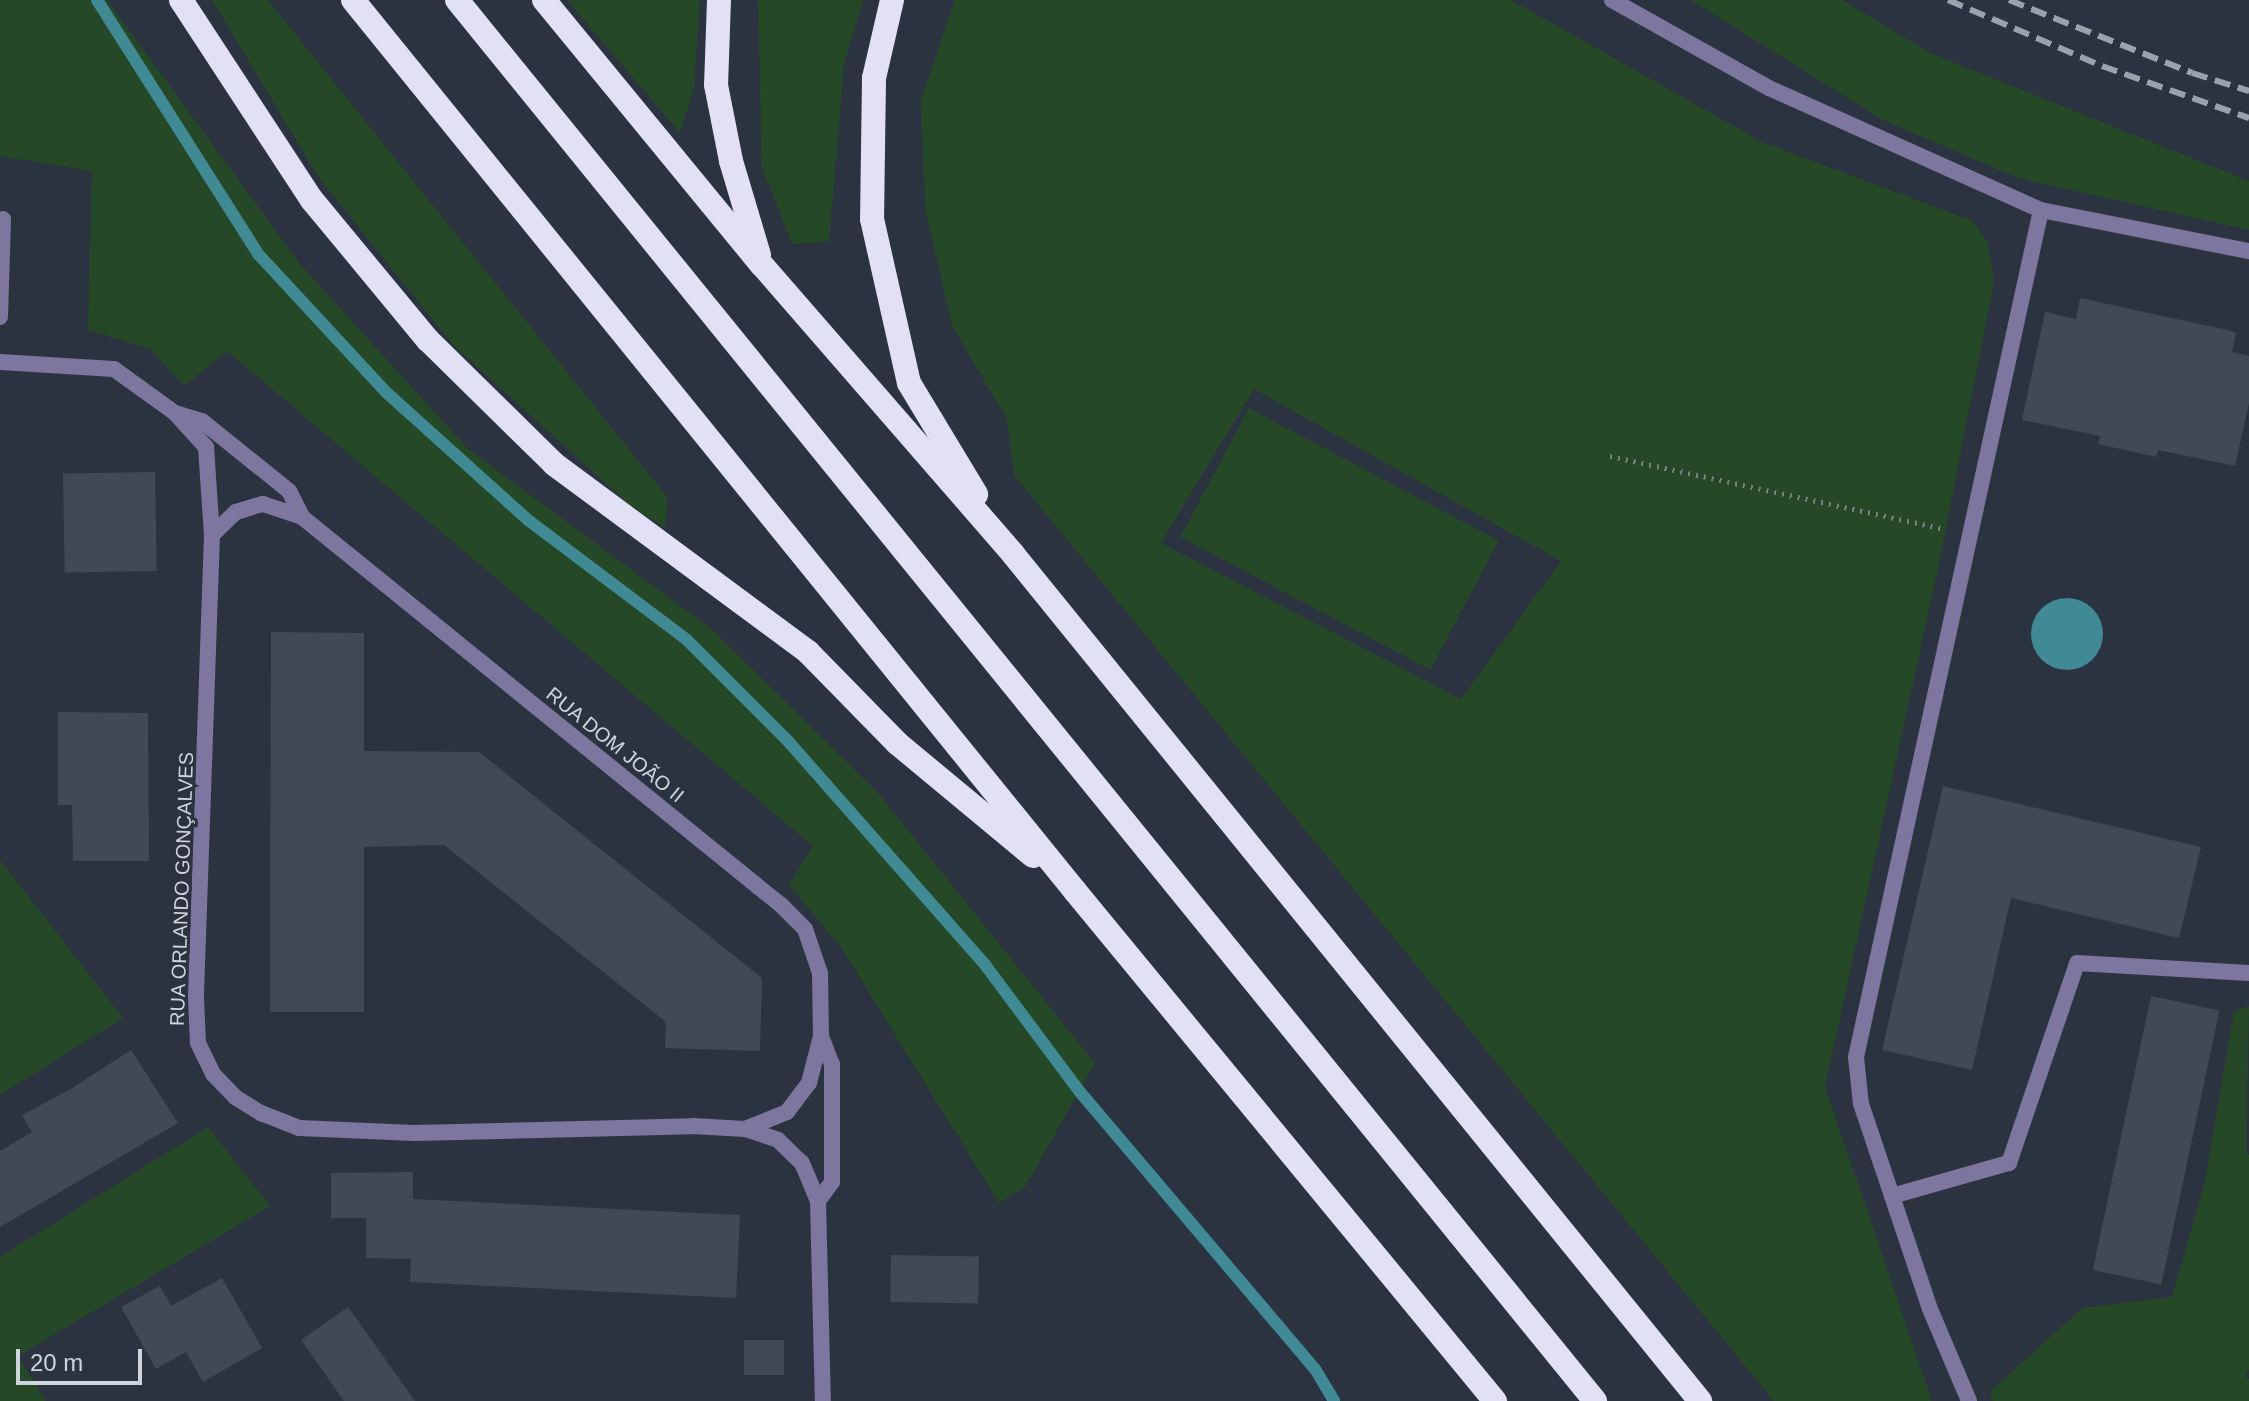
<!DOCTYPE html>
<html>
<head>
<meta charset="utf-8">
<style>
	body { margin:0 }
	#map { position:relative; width:2249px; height:1401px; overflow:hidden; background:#2b3340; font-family:Helvetica,sans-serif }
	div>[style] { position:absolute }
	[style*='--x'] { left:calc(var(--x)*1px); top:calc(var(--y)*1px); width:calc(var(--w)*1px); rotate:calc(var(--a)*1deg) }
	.green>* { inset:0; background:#254926; transform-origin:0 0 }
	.water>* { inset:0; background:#408a96 }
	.round { border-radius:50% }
	.stream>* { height:12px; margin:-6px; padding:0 6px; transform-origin:6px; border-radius:6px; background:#408a96 }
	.building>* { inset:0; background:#414957; transform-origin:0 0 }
	.path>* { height:5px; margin-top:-2.5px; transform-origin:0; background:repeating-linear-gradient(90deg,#797f8a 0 2px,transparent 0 8px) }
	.lane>* { height:16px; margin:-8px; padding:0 8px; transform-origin:8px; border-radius:8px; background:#7d769e }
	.street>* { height:16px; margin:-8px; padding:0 8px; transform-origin:8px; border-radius:8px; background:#7d769e }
	.highway>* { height:24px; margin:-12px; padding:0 12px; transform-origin:12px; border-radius:12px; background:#e2e0f4 }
	.rail>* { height:6px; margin-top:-3px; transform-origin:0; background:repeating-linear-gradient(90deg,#9ba1aa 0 16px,transparent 0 24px) }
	span { translate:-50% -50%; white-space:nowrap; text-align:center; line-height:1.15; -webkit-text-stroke:6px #2b3340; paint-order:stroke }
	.street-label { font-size:20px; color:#cfd4dc }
	.scale { position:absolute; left:16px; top:1349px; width:126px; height:36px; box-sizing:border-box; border:4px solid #cfd4dc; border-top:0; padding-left:10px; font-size:24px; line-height:28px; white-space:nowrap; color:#cfd4dc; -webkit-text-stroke:6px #2b3340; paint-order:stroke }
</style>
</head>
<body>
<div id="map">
	<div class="green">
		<div style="clip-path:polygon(0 0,107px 0,300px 264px,467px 448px,714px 631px,877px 792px,1095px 1063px,1025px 1187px,999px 1203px,841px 947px,789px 885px,813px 846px,227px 351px,184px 386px,150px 349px,88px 330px,92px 171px,0 156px)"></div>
		<div style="clip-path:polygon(212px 0,268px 0,668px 498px,665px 528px,631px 506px,453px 345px,317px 175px)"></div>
		<div style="clip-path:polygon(567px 0,700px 0,694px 87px,680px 133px)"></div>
		<div style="clip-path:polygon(758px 0,863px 0,844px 65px,829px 241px,792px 244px,762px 167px)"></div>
		<div style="clip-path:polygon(evenodd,955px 0,1511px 0,1762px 142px,1973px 221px,1987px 241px,1994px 282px,1938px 568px,1825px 1087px,1932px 1401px,1774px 1401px,1014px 475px,1007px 419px,952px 326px,925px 208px,921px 100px,955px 0,1254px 389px,1561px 561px,1461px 699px,1161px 543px,1254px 389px)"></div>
		<div style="clip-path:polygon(1691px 0,1842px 0,1930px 53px,2249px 181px,2249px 230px,2018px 178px,1883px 120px)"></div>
		<div style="left:1249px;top:408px;width:283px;height:146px;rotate:28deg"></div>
		<div style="clip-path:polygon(0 860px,123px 1018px,0 1095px)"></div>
		<div style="clip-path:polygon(2249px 1006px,2246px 1152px,2249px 1155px,2249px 1369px,2245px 1377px,2249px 1379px,2249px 1401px,1993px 1401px,1990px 1392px,2082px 1308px,2172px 1297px,2205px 1181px,2234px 1012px)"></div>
		<div style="clip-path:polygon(208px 1127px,270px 1206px,18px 1356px,46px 1401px,0 1401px,0 1257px)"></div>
	</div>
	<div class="water">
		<div class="round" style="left:2031px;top:598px;width:72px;height:72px"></div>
	</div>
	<div class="stream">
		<div style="--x:97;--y:0;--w:302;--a:57.6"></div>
		<div style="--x:259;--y:255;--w:188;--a:47.2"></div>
		<div style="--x:387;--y:393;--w:190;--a:42"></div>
		<div style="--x:528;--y:520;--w:199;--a:37"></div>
		<div style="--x:687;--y:640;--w:141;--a:45"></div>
		<div style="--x:787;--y:740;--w:301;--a:48.6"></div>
		<div style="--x:986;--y:966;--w:157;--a:53.3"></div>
		<div style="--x:1080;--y:1092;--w:363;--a:49.7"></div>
		<div style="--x:1315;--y:1369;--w:37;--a:59"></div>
	</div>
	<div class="building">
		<div style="clip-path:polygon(2080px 298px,2236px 332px,2232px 352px,2249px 356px,2249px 403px,2235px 466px,2158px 450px,2156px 457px,2098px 444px,2100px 436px,2022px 420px,2045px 312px,2076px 319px)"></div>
		<div style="left:155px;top:472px;width:99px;height:92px;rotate:89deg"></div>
		<div style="clip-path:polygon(271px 632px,364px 633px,364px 751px,479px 752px,762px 978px,760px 1051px,665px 1048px,666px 1022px,444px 845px,364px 847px,364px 1012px,270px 1012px)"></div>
		<div style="clip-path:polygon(58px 712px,148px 713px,149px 861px,73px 861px,72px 805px,58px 805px)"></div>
		<div style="clip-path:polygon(1943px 786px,2201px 847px,2179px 938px,2011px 898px,1972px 1070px,1882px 1050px)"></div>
		<div style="left:2151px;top:996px;width:70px;height:280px;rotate:12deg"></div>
		<div style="clip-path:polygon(131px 1050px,178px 1123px,0 1227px,0 1151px,32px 1132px,22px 1115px,69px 1090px)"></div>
		<div style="clip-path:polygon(413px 1172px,413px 1199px,740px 1215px,736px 1298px,410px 1282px,411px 1259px,366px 1258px,366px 1218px,331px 1218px,331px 1173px)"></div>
		<div style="left:891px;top:1255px;width:88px;height:47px;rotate:1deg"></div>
		<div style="clip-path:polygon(222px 1278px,262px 1348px,203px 1382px,186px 1352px,156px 1369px,121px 1307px,160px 1286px,171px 1306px)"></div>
		<div style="clip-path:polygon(348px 1307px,415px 1401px,344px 1401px,301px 1340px)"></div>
		<div style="left:744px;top:1340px;width:40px;height:35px"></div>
	</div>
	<div class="path">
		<div style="--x:1610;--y:456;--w:339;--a:12.3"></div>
	</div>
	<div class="lane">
		<div style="--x:1612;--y:0;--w:180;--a:29.3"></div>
		<div style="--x:1769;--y:88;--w:298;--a:24.2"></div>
		<div style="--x:2041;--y:210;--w:212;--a:11.2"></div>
		<div style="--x:1892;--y:1196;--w:97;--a:-108.6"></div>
		<div style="--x:1861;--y:1104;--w:47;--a:-96.1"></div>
		<div style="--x:1856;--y:1057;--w:867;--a:-77.68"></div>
		<div style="--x:1969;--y:1401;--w:100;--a:-113"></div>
		<div style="--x:1930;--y:1309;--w:119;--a:-108.6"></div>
		<div style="--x:1892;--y:1196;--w:122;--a:-15.8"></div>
		<div style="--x:2009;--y:1163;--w:211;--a:-71.2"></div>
		<div style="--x:2077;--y:963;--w:172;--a:3.3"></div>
	</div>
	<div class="street">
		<div style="--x:0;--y:317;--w:98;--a:-88.2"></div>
		<div style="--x:0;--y:362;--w:114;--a:3.5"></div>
		<div style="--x:114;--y:369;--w:75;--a:35.8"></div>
		<div style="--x:175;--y:413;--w:28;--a:17"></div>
		<div style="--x:202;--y:421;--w:112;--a:38.8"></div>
		<div style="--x:289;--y:491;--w:29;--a:63"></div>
		<div style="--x:302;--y:517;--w:618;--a:39.02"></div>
		<div style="--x:782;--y:906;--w:33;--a:45"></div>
		<div style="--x:805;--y:929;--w:46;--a:71.2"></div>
		<div style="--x:820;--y:973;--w:63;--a:89.1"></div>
		<div style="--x:821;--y:1036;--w:30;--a:69"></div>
		<div style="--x:832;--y:1064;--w:118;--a:90"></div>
		<div style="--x:832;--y:1182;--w:24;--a:126"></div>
		<div style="--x:818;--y:1201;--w:200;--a:88.6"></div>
		<div style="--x:176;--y:414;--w:45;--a:47.7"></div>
		<div style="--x:206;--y:447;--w:88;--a:86.1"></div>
		<div style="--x:212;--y:535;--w:463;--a:92"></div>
		<div style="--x:196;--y:998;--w:45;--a:87.5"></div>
		<div style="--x:198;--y:1043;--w:34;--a:64"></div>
		<div style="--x:213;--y:1074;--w:32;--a:46"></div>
		<div style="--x:235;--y:1097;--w:31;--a:32"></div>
		<div style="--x:261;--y:1113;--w:41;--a:21.5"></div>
		<div style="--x:299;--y:1128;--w:115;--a:2.5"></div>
		<div style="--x:414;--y:1133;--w:279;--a:-1.4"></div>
		<div style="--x:693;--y:1126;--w:52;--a:3.3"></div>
		<div style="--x:745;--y:1129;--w:35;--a:18"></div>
		<div style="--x:778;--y:1140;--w:33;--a:44"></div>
		<div style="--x:802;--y:1163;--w:41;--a:67.2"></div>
		<div style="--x:212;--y:535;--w:33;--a:-44"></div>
		<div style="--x:236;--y:512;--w:28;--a:-17"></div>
		<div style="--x:263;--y:504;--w:41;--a:18.4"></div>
		<div style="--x:745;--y:1129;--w:45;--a:-22"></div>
		<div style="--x:787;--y:1112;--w:36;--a:-53"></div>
		<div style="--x:809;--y:1083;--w:49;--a:-75.7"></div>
	</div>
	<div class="highway">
		<div style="--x:181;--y:0;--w:239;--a:56.8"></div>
		<div style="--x:312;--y:200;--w:182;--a:50.4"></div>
		<div style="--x:428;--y:340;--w:177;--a:44.5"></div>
		<div style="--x:554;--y:464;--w:316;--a:36.5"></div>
		<div style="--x:808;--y:652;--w:127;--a:45.6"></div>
		<div style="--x:897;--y:743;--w:177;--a:39.7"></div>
		<div style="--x:353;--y:0;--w:1147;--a:50.98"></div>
		<div style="--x:1075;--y:891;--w:661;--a:50.53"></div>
		<div style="--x:457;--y:0;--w:1805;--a:50.91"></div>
		<div style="--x:544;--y:0;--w:343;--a:50.6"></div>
		<div style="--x:762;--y:265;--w:383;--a:49"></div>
		<div style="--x:1013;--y:554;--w:1091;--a:50.95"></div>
		<div style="--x:719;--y:0;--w:85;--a:92"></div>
		<div style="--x:716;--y:85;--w:77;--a:78.8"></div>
		<div style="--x:731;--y:161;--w:98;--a:73.4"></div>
		<div style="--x:892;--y:0;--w:80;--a:103"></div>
		<div style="--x:874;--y:78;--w:141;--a:90.8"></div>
		<div style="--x:872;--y:219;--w:168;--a:77.3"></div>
		<div style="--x:909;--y:383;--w:130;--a:58.9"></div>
	</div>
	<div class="rail">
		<div style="--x:1948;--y:0;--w:168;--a:23.2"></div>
		<div style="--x:2102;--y:66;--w:156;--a:19.5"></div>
		<div style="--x:2009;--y:0;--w:197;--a:21.7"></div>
		<div style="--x:2192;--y:73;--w:60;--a:17.5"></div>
	</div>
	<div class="street-label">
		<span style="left:615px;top:745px;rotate:39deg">RUA DOM JOÃO II</span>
		<span style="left:182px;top:889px;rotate:-88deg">RUA ORLANDO GONÇALVES</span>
	</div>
	<div class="scale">20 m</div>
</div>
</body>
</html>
